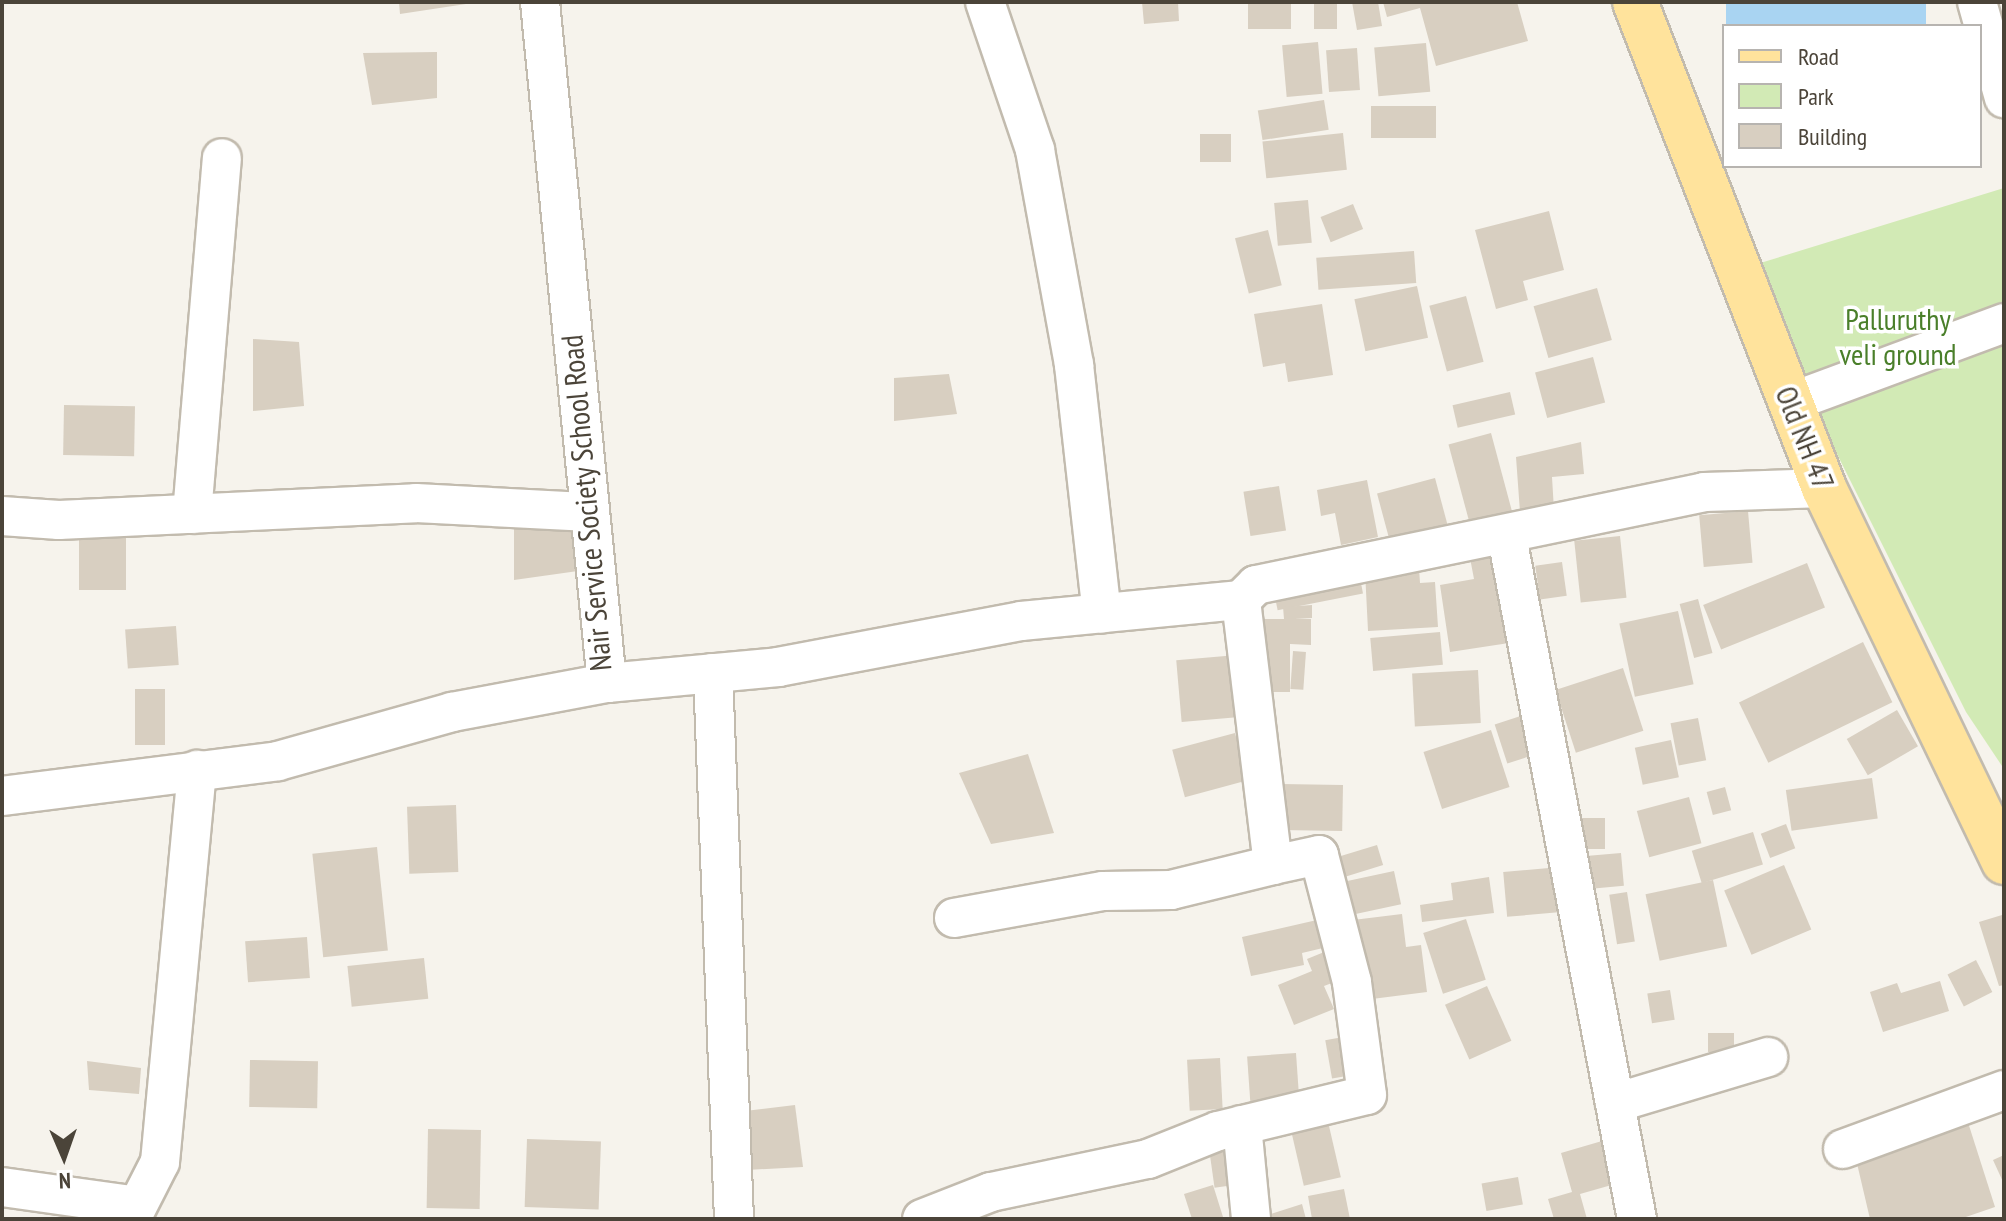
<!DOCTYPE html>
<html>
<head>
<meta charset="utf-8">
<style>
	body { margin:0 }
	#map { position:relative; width:2006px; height:1221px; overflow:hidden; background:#f6f3ec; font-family:"PT Sans Narrow",sans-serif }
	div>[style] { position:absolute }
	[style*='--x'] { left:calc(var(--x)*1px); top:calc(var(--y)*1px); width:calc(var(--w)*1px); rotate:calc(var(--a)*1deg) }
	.green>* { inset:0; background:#d2eab5 }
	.water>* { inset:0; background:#a9d4f2; transform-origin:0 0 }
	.building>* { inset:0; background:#d8cfc1; transform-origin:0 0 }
	.roads { filter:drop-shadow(2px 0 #c2bbae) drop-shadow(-2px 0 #c2bbae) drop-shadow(0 2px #c2bbae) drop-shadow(0 -2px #c2bbae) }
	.minor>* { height:38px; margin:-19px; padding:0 19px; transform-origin:19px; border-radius:19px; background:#fff }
	.major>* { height:44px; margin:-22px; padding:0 22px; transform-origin:22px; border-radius:22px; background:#ffe39c }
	span { translate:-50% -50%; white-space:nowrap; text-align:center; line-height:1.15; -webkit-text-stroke:7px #fff; paint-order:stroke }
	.park-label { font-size:30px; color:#4a7f2a }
	.street-label { font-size:30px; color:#4b4439 }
	.frame { position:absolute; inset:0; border:4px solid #4b4439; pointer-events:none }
	.legend { position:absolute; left:1722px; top:24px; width:260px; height:144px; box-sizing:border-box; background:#fff; border:2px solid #b7b4b0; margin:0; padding:10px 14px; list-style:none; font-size:24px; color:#4b4439 }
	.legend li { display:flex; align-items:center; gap:16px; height:40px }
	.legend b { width:40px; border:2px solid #b7b4b0 }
	.north { position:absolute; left:24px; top:1117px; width:80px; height:80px; -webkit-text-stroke:6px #fff; paint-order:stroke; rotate:178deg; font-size:22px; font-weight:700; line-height:32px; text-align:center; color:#4b4439 }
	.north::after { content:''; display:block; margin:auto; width:28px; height:36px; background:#4b4439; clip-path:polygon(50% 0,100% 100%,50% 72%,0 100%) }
</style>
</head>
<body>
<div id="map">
	<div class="green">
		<div style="clip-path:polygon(2004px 188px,2004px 769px,1966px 712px,1744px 268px)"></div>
	</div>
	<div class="water">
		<div style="left:1726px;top:2px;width:200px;height:25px"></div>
	</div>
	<div class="building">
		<div style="clip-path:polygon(399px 2px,466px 2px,466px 4px,400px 14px)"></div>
		<div style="clip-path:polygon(1142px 2px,1178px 2px,1179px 21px,1144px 24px)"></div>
		<div style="left:1248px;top:2px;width:43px;height:27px"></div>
		<div style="left:1314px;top:2px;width:23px;height:27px"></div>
		<div style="clip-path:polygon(1352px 2px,1378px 2px,1382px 26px,1357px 30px)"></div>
		<div style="clip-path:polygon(1383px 2px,1517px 2px,1528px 41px,1436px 66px,1420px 8px,1387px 17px)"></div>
		<div style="left:1318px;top:42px;width:52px;height:36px;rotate:85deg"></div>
		<div style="left:1426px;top:43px;width:49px;height:52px;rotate:85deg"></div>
		<div style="left:1357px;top:48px;width:42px;height:31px;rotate:86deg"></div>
		<div style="clip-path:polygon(437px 52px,437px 98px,372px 105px,363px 53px)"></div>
		<div style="left:1324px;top:100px;width:30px;height:67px;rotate:81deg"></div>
		<div style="left:1371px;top:106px;width:65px;height:32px"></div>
		<div style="left:1343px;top:133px;width:37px;height:81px;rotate:84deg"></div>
		<div style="left:1200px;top:134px;width:31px;height:28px"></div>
		<div style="left:1308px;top:200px;width:43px;height:34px;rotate:85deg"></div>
		<div style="left:1353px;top:204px;width:27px;height:35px;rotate:68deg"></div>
		<div style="clip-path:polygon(1549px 211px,1564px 270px,1523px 281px,1528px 300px,1496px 309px,1475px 230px)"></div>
		<div style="left:1268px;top:230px;width:57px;height:34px;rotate:76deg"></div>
		<div style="left:1414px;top:251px;width:32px;height:98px;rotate:86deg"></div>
		<div style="left:1417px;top:286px;width:53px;height:64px;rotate:78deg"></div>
		<div style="left:1597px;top:288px;width:54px;height:66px;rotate:74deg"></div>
		<div style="left:1466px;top:296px;width:68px;height:38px;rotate:75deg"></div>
		<div style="clip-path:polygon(1322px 304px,1333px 375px,1288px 382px,1285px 363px,1263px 367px,1254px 314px)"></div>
		<div style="clip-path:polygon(253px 339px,299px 342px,304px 406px,253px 411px)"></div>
		<div style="left:1593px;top:357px;width:47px;height:60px;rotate:75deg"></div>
		<div style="clip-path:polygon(949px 374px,957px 414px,894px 421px,894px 378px)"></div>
		<div style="left:1510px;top:392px;width:23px;height:59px;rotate:77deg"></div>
		<div style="left:64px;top:405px;width:71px;height:50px;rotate:1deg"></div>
		<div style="left:1491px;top:433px;width:98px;height:44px;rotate:75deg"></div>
		<div style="clip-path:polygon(1581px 442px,1584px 474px,1552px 477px,1554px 510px,1520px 512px,1516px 457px)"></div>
		<div style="left:1435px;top:478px;width:60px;height:60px;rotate:75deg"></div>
		<div style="clip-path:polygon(1367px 480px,1378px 537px,1341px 545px,1335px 513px,1321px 516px,1317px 490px)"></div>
		<div style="left:1279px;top:486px;width:45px;height:36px;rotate:81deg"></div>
		<div style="left:1748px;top:511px;width:52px;height:49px;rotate:85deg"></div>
		<div style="clip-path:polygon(573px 527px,578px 571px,514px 580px,514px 529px)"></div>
		<div style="left:126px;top:531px;width:59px;height:47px;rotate:90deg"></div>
		<div style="left:1620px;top:536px;width:62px;height:46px;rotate:84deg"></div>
		<div style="clip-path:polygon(1495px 554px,1509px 643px,1450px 652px,1440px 585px,1474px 579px,1470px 558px)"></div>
		<div style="left:1562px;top:562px;width:34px;height:27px;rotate:82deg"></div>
		<div style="left:1807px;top:563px;width:48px;height:112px;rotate:68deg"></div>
		<div style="clip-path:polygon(1419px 568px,1420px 583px,1435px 582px,1438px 627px,1368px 631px,1365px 571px)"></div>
		<div style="left:1359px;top:573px;width:21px;height:87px;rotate:79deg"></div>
		<div style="left:1698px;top:599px;width:56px;height:19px;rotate:75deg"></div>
		<div style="clip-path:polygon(1312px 605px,1312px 618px,1295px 619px,1311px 619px,1311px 645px,1290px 644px,1290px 692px,1259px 692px,1259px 619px,1284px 619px,1283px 607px)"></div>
		<div style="left:1678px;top:611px;width:75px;height:60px;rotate:78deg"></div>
		<div style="left:176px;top:626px;width:39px;height:51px;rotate:86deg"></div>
		<div style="left:1440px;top:632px;width:33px;height:70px;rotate:85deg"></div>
		<div style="left:1863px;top:642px;width:67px;height:138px;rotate:64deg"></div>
		<div style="left:1293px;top:651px;width:13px;height:38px;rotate:4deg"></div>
		<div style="left:1237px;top:655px;width:62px;height:61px;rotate:85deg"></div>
		<div style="left:1623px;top:668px;width:66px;height:71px;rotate:72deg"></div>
		<div style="left:1478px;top:670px;width:53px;height:66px;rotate:87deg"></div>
		<div style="left:135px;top:689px;width:30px;height:56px"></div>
		<div style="left:1897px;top:710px;width:42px;height:58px;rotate:60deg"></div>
		<div style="left:1527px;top:714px;width:41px;height:34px;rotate:72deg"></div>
		<div style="left:1698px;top:718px;width:43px;height:28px;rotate:79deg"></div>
		<div style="left:1491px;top:730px;width:60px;height:71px;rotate:72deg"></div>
		<div style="left:1235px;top:733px;width:49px;height:65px;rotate:75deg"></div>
		<div style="left:1671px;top:740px;width:38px;height:37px;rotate:78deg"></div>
		<div style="clip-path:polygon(1028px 754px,1054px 833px,991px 844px,959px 773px)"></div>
		<div style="left:1872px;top:778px;width:41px;height:87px;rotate:82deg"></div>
		<div style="left:1281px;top:784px;width:62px;height:46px;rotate:1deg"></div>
		<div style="left:1725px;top:787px;width:24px;height:19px;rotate:75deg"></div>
		<div style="left:1689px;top:797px;width:48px;height:54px;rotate:75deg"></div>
		<div style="left:456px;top:805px;width:67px;height:49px;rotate:88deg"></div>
		<div style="left:1579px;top:818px;width:26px;height:31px"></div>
		<div style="left:1786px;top:824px;width:26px;height:27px;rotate:69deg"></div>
		<div style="left:1753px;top:832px;width:34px;height:64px;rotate:73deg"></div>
		<div style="left:1377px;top:845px;width:21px;height:43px;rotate:73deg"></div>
		<div style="left:377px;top:847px;width:104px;height:65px;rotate:84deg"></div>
		<div style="left:1621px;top:853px;width:33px;height:41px;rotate:85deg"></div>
		<div style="left:1784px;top:865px;width:70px;height:65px;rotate:67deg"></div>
		<div style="left:1560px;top:867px;width:45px;height:57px;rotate:85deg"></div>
		<div style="left:1394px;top:871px;width:34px;height:56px;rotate:78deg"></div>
		<div style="clip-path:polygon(1489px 877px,1494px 913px,1422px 922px,1420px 905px,1453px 900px,1451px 883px)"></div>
		<div style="left:1713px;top:880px;width:68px;height:69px;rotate:78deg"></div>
		<div style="left:1627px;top:892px;width:50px;height:18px;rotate:81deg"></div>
		<div style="clip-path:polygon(1402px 914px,1406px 947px,1421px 945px,1427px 992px,1364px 1000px,1353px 920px)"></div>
		<div style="clip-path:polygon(2002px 915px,2004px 985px,1999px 986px,1979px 922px)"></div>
		<div style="left:1466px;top:919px;width:64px;height:45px;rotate:72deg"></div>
		<div style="clip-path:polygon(1317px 920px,1323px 948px,1302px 953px,1304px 965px,1251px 976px,1242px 937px)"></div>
		<div style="left:307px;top:937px;width:41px;height:62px;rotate:86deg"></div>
		<div style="clip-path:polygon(1334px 948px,1345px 978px,1324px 986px,1334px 1009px,1294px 1025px,1278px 985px,1312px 971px,1307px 959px)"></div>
		<div style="left:424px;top:958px;width:41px;height:77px;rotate:84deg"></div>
		<div style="left:1976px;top:960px;width:36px;height:32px;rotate:63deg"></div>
		<div style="clip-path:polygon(1940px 981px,1949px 1011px,1883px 1032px,1870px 992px,1897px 983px,1901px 993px)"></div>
		<div style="left:1487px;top:986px;width:60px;height:46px;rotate:66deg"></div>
		<div style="left:1670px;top:990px;width:30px;height:23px;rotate:81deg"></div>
		<div style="left:1708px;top:1033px;width:26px;height:19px"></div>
		<div style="left:1343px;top:1037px;width:39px;height:18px;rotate:80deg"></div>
		<div style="left:1296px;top:1053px;width:48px;height:49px;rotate:86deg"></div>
		<div style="left:1220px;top:1058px;width:51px;height:33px;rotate:87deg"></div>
		<div style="left:250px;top:1060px;width:68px;height:47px;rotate:1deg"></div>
		<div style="clip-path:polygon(87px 1061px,141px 1068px,139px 1094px,89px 1090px)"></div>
		<div style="clip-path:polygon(795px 1105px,803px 1167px,746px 1170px,745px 1111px)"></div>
		<div style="left:1326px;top:1113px;width:66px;height:38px;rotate:77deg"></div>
		<div style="clip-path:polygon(1965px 1113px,1995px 1207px,1960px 1219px,1870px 1219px,1855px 1155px)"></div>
		<div style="left:428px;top:1129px;width:53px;height:79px;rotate:1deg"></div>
		<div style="left:527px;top:1139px;width:74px;height:68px;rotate:2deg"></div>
		<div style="left:1238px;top:1139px;width:45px;height:30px;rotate:82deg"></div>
		<div style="clip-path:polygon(1602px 1141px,1615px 1184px,1580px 1194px,1587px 1219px,1554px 1219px,1548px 1199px,1572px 1192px,1561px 1153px)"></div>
		<div style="clip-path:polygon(2004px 1155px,2004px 1184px,1993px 1160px)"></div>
		<div style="left:1518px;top:1177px;width:28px;height:37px;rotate:80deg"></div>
		<div style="clip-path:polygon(1213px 1185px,1223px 1217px,1192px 1219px,1184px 1194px)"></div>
		<div style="clip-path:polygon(1344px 1189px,1350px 1219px,1312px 1219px,1308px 1196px)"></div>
		<div style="clip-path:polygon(1302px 1204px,1306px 1219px,1258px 1219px,1258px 1218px)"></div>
	</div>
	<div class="roads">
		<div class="minor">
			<div style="--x:985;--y:2;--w:156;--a:71.3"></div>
			<div style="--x:1035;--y:150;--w:219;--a:79.7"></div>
			<div style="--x:1074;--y:365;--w:250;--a:83.6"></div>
			<div style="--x:1977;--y:2;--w:100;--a:74.3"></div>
			<div style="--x:1791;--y:402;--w:227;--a:-20.3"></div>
			<div style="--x:192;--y:514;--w:357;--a:-85.2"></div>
			<div style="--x:2;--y:516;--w:57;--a:4"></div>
			<div style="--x:59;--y:520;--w:357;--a:-2.7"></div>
			<div style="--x:416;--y:503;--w:174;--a:3"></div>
			<div style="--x:1507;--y:537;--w:694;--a:79.21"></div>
			<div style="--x:713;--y:673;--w:546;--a:87.8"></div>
			<div style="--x:607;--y:683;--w:172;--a:-5.3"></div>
			<div style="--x:778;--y:667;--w:247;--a:-10.7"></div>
			<div style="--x:1021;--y:621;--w:221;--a:-5.5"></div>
			<div style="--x:1241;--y:600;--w:21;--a:-45"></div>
			<div style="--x:1256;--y:585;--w:458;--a:-11.7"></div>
			<div style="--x:1704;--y:492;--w:120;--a:-1.9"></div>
			<div style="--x:2;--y:796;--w:278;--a:-7.2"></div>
			<div style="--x:278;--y:761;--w:181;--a:-15.7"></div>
			<div style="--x:452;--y:712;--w:158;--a:-10.6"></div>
			<div style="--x:607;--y:683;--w:684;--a:-95.62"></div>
			<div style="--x:954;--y:918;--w:151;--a:-10.3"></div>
			<div style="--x:1103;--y:891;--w:68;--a:-0.8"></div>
			<div style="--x:1171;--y:890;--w:105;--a:-13.8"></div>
			<div style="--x:1615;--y:1103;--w:160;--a:-16.7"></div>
			<div style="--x:1242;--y:1125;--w:94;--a:84.5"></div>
			<div style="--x:1843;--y:1149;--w:171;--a:-20.1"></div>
			<div style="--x:2;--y:1187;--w:136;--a:8"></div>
			<div style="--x:131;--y:1219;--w:64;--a:-63"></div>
			<div style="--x:160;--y:1162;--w:394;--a:-84.6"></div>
			<div style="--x:922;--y:1219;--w:74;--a:-21.4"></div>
			<div style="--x:991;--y:1192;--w:160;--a:-11.9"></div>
			<div style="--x:1148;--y:1159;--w:75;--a:-21.8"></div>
			<div style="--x:1218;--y:1131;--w:153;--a:-13.6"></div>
			<div style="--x:1367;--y:1095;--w:114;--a:-97.6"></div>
			<div style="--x:1352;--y:982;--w:131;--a:-104.6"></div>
			<div style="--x:1319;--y:855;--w:47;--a:167.7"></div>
			<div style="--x:1273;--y:865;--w:267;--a:-96.9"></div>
		</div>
		<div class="major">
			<div style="--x:1635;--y:2;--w:521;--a:68.75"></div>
			<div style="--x:1824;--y:488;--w:415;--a:64.3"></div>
		</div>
	</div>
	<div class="park-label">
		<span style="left:1898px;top:336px">Palluruthy<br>veli ground</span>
	</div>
	<div class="street-label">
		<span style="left:1805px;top:438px;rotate:68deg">Old NH 47</span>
		<span style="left:586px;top:503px;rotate:-95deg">Nair Service Society School Road</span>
	</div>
	<div class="frame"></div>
	<ul class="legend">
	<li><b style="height:10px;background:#ffe39c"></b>Road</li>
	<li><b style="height:22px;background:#d2eab5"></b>Park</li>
	<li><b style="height:22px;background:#d8cfc1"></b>Building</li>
	</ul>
	<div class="north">N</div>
</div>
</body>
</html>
